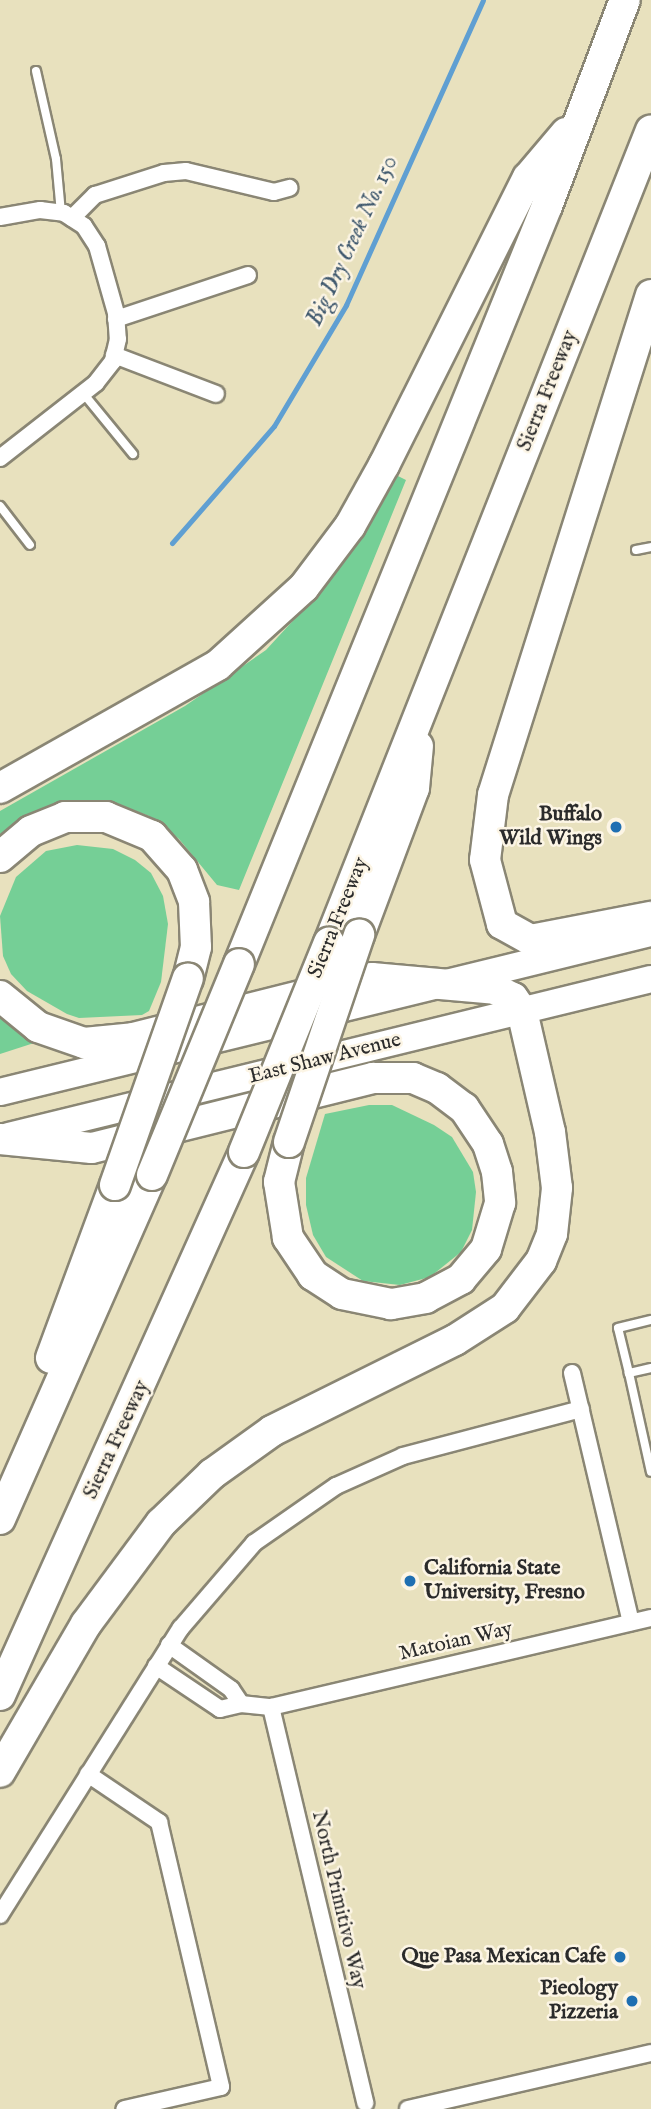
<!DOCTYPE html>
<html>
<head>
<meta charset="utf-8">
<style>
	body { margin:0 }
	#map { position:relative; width:651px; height:2109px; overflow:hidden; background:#e8e1be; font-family:"IM FELL English",serif }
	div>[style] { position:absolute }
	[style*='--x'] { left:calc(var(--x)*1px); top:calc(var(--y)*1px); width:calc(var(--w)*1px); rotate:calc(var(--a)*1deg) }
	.green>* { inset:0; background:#75cf96 }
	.stream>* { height:5px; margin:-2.5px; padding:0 2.5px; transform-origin:2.5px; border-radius:2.5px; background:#5f9fd2 }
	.roads { filter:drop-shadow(2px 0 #8a8674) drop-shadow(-2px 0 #8a8674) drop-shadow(0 2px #8a8674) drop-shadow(0 -2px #8a8674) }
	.lane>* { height:8px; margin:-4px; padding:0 4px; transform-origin:4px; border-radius:4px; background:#fff }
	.street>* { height:16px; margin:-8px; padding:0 8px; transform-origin:8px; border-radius:8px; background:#fff }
	.primary>* { height:26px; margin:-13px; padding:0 13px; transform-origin:13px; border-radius:13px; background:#fff }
	.highway>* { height:30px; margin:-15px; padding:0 15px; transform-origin:15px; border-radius:15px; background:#fff }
	.bridges { filter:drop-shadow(2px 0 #8a8674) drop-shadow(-2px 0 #8a8674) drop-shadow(0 2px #8a8674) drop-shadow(0 -2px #8a8674) }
	.highway-bridge>* { height:30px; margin:-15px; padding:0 15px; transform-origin:15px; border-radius:15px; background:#fff }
	.dots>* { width:19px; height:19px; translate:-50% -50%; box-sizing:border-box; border:4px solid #fcf5e5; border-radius:50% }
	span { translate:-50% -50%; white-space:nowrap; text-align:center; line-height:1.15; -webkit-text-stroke:5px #fcf5e5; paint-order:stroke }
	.street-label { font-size:21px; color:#2b2b2b }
	.poi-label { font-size:21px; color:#2b2b2b; font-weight:700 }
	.right { translate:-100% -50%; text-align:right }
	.left { translate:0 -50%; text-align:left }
	.water-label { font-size:23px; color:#40596e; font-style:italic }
</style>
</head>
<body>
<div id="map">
	<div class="green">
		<div style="clip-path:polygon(394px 474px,406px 480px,239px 890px,217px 885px,179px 839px,149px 816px,118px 804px,88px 800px,42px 811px,0 834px,0 811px,185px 706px,266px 650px,334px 576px)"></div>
		<div style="clip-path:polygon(77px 845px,113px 849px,135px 860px,151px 873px,163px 896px,168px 924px,161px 982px,149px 1011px,142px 1015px,79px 1018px,67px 1014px,27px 991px,11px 974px,3px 956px,0 916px,16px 877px,46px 851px)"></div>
		<div style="clip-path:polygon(0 1017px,35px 1041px,34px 1043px,0 1054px)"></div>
		<div style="clip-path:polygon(369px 1105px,392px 1105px,434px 1125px,452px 1137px,473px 1172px,476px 1192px,472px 1230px,461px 1252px,430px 1277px,400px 1285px,363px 1281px,326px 1257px,313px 1235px,306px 1205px,306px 1178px,325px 1114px)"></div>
	</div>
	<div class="stream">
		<div style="--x:172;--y:543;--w:155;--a:-48.9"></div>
		<div style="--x:274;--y:426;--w:141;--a:-59.2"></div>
		<div style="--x:346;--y:305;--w:334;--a:-65.8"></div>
	</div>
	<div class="roads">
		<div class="lane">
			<div style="--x:36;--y:71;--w:90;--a:77.2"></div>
			<div style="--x:56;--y:159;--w:54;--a:84.7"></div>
			<div style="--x:83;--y:393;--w:79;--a:50.7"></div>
			<div style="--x:0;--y:506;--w:49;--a:52.4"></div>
			<div style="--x:636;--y:550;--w:15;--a:-11"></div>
			<div style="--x:651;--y:1368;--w:23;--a:167"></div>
			<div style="--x:629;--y:1373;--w:101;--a:77.5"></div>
			<div style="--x:629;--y:1373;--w:46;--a:-103.7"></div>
			<div style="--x:618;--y:1328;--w:34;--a:-14"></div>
		</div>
		<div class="street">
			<div style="--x:0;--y:217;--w:41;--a:-9.9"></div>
			<div style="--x:40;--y:210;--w:24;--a:7"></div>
			<div style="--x:64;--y:213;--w:24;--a:33"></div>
			<div style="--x:84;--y:226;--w:24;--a:57"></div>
			<div style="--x:97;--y:246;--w:70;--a:74.2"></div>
			<div style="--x:116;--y:313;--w:26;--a:86"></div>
			<div style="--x:118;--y:339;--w:23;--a:103"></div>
			<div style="--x:113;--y:361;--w:28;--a:128"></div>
			<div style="--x:96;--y:383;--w:122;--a:142"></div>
			<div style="--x:72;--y:218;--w:33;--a:-45"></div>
			<div style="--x:95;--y:195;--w:72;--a:-17.7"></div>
			<div style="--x:164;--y:173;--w:22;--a:-5"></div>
			<div style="--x:186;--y:171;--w:90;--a:13.4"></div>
			<div style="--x:274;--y:192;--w:16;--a:-15"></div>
			<div style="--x:116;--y:319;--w:139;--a:-18.4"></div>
			<div style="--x:114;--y:355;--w:109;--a:20.9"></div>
			<div style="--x:572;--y:1373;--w:256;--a:76.7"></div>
			<div style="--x:169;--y:1645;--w:76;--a:35.4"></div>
			<div style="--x:231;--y:1689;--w:18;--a:56"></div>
			<div style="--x:156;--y:1666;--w:77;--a:33.9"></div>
			<div style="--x:220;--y:1709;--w:22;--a:-13"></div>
			<div style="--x:241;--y:1704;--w:30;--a:6"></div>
			<div style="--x:271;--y:1707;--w:390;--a:-13.2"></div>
			<div style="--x:271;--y:1707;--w:407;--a:76.6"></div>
			<div style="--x:88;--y:1774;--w:86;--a:34.1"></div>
			<div style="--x:159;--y:1822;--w:272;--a:76.8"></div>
			<div style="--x:221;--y:2087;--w:99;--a:167.2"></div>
			<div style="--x:0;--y:1915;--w:339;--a:-57.8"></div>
			<div style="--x:181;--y:1628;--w:112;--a:-49.3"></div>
			<div style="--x:254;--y:1543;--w:100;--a:-34.8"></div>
			<div style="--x:336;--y:1486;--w:73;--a:-24.1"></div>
			<div style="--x:403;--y:1456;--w:184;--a:-14.8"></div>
			<div style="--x:408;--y:2109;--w:249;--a:-13"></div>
		</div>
		<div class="primary">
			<div style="--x:0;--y:1092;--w:670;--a:-13.73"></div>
			<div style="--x:9;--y:1136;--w:661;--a:-13.74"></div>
		</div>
		<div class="highway">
			<div style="--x:651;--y:295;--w:524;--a:107.54"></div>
			<div style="--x:493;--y:795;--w:65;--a:97"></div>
			<div style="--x:485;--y:860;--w:66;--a:75.1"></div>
			<div style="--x:502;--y:924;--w:33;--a:29"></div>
			<div style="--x:531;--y:940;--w:122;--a:-10.9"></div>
			<div style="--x:0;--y:788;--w:250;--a:-29.4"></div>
			<div style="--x:218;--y:665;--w:116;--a:-42.2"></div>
			<div style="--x:304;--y:587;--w:76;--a:-53"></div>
			<div style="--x:350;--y:526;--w:70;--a:-60.9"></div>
			<div style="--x:384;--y:465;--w:321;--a:-63.4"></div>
			<div style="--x:528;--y:178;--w:59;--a:-49.8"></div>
			<div style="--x:0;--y:857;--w:40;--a:-40"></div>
			<div style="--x:31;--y:831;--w:37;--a:-22"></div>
			<div style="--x:65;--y:817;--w:41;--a:0"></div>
			<div style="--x:106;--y:817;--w:50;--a:22.4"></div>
			<div style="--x:152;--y:836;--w:45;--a:48.6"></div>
			<div style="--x:182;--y:870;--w:34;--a:69"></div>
			<div style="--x:194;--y:902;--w:45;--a:87.5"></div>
			<div style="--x:196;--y:947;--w:32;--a:104"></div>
			<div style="--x:359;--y:935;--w:157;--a:-69.5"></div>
			<div style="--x:414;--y:788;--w:42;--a:-84.6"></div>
			<div style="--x:329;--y:943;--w:874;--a:-68.39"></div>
			<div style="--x:239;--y:964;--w:818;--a:-67.89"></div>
			<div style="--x:547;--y:206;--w:220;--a:-69.3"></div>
			<div style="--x:0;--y:996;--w:49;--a:39.2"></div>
			<div style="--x:38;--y:1027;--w:49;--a:19.2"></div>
			<div style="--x:84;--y:1043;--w:49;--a:-5.8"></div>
			<div style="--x:133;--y:1038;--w:246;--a:-14.1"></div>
			<div style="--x:372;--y:978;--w:123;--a:5.1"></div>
			<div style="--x:495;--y:989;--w:20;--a:27"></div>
			<div style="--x:513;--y:998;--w:16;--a:55"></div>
			<div style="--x:522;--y:1011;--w:124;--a:77"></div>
			<div style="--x:550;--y:1132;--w:56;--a:82.9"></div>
			<div style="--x:557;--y:1188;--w:46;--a:96.2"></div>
			<div style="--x:552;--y:1234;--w:29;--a:112"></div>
			<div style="--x:541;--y:1261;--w:59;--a:127.5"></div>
			<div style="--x:505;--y:1308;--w:59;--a:147.4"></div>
			<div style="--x:455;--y:1340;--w:204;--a:153.6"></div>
			<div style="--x:272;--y:1431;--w:74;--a:144.4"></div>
			<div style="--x:212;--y:1474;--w:71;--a:136.1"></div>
			<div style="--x:161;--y:1523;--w:126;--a:126.6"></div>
			<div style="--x:86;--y:1624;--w:171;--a:120.2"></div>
			<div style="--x:0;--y:1139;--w:92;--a:5.6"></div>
			<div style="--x:92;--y:1148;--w:290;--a:-14"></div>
			<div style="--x:373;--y:1078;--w:40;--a:0"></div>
			<div style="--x:413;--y:1078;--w:26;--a:23"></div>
			<div style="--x:437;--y:1088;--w:34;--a:37"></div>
			<div style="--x:464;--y:1108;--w:43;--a:56.3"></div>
			<div style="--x:488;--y:1144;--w:29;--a:72"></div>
			<div style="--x:497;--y:1172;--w:31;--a:84"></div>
			<div style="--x:500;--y:1203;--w:48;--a:106.9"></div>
			<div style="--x:486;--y:1249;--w:39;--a:130"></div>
			<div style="--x:461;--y:1279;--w:40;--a:152"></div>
			<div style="--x:426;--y:1298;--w:36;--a:170"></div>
			<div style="--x:391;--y:1304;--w:50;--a:-168.5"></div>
			<div style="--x:342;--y:1294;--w:35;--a:-147"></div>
			<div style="--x:313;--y:1275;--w:45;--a:-124"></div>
			<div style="--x:288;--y:1238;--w:57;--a:-99.1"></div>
			<div style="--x:279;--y:1182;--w:41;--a:-76"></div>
			<div style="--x:51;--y:1358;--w:184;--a:-69.7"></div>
			<div style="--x:0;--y:1519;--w:376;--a:-66.2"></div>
			<div style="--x:0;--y:1695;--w:595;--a:-65.8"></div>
		</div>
	</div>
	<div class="bridges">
		<div class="highway-bridge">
			<div style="--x:289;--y:1142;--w:219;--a:-71.3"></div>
			<div style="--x:244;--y:1152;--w:226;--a:-67.9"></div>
			<div style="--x:152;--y:1175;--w:228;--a:-67.6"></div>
			<div style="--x:115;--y:1185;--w:219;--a:-70.6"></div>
		</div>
	</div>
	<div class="dots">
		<div style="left:616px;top:827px;background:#1f6fb2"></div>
		<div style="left:410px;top:1581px;background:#1f6fb2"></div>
		<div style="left:620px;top:1957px;background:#1f6fb2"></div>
		<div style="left:632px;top:2001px;background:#1f6fb2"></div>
	</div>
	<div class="street-label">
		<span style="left:548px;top:391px;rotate:-68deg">Sierra Freeway</span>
		<span style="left:339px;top:918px;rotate:-68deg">Sierra Freeway</span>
		<span style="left:325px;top:1059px;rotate:-14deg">East Shaw Avenue</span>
		<span style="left:117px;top:1440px;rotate:-65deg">Sierra Freeway</span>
		<span style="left:456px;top:1642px;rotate:-13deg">Matoian Way</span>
		<span style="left:338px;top:1900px;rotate:77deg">North Primitivo Way</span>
	</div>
	<div class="poi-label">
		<span class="right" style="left:602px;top:827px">Buffalo<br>Wild Wings</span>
		<span class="left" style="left:424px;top:1581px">California State<br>University, Fresno</span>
		<span class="right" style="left:606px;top:1957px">Que Pasa Mexican Cafe</span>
		<span class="right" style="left:618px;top:2001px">Pieology<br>Pizzeria</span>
	</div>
	<div class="water-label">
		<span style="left:353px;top:241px;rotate:-65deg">Big Dry Creek No. 150</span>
	</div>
</div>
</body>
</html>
